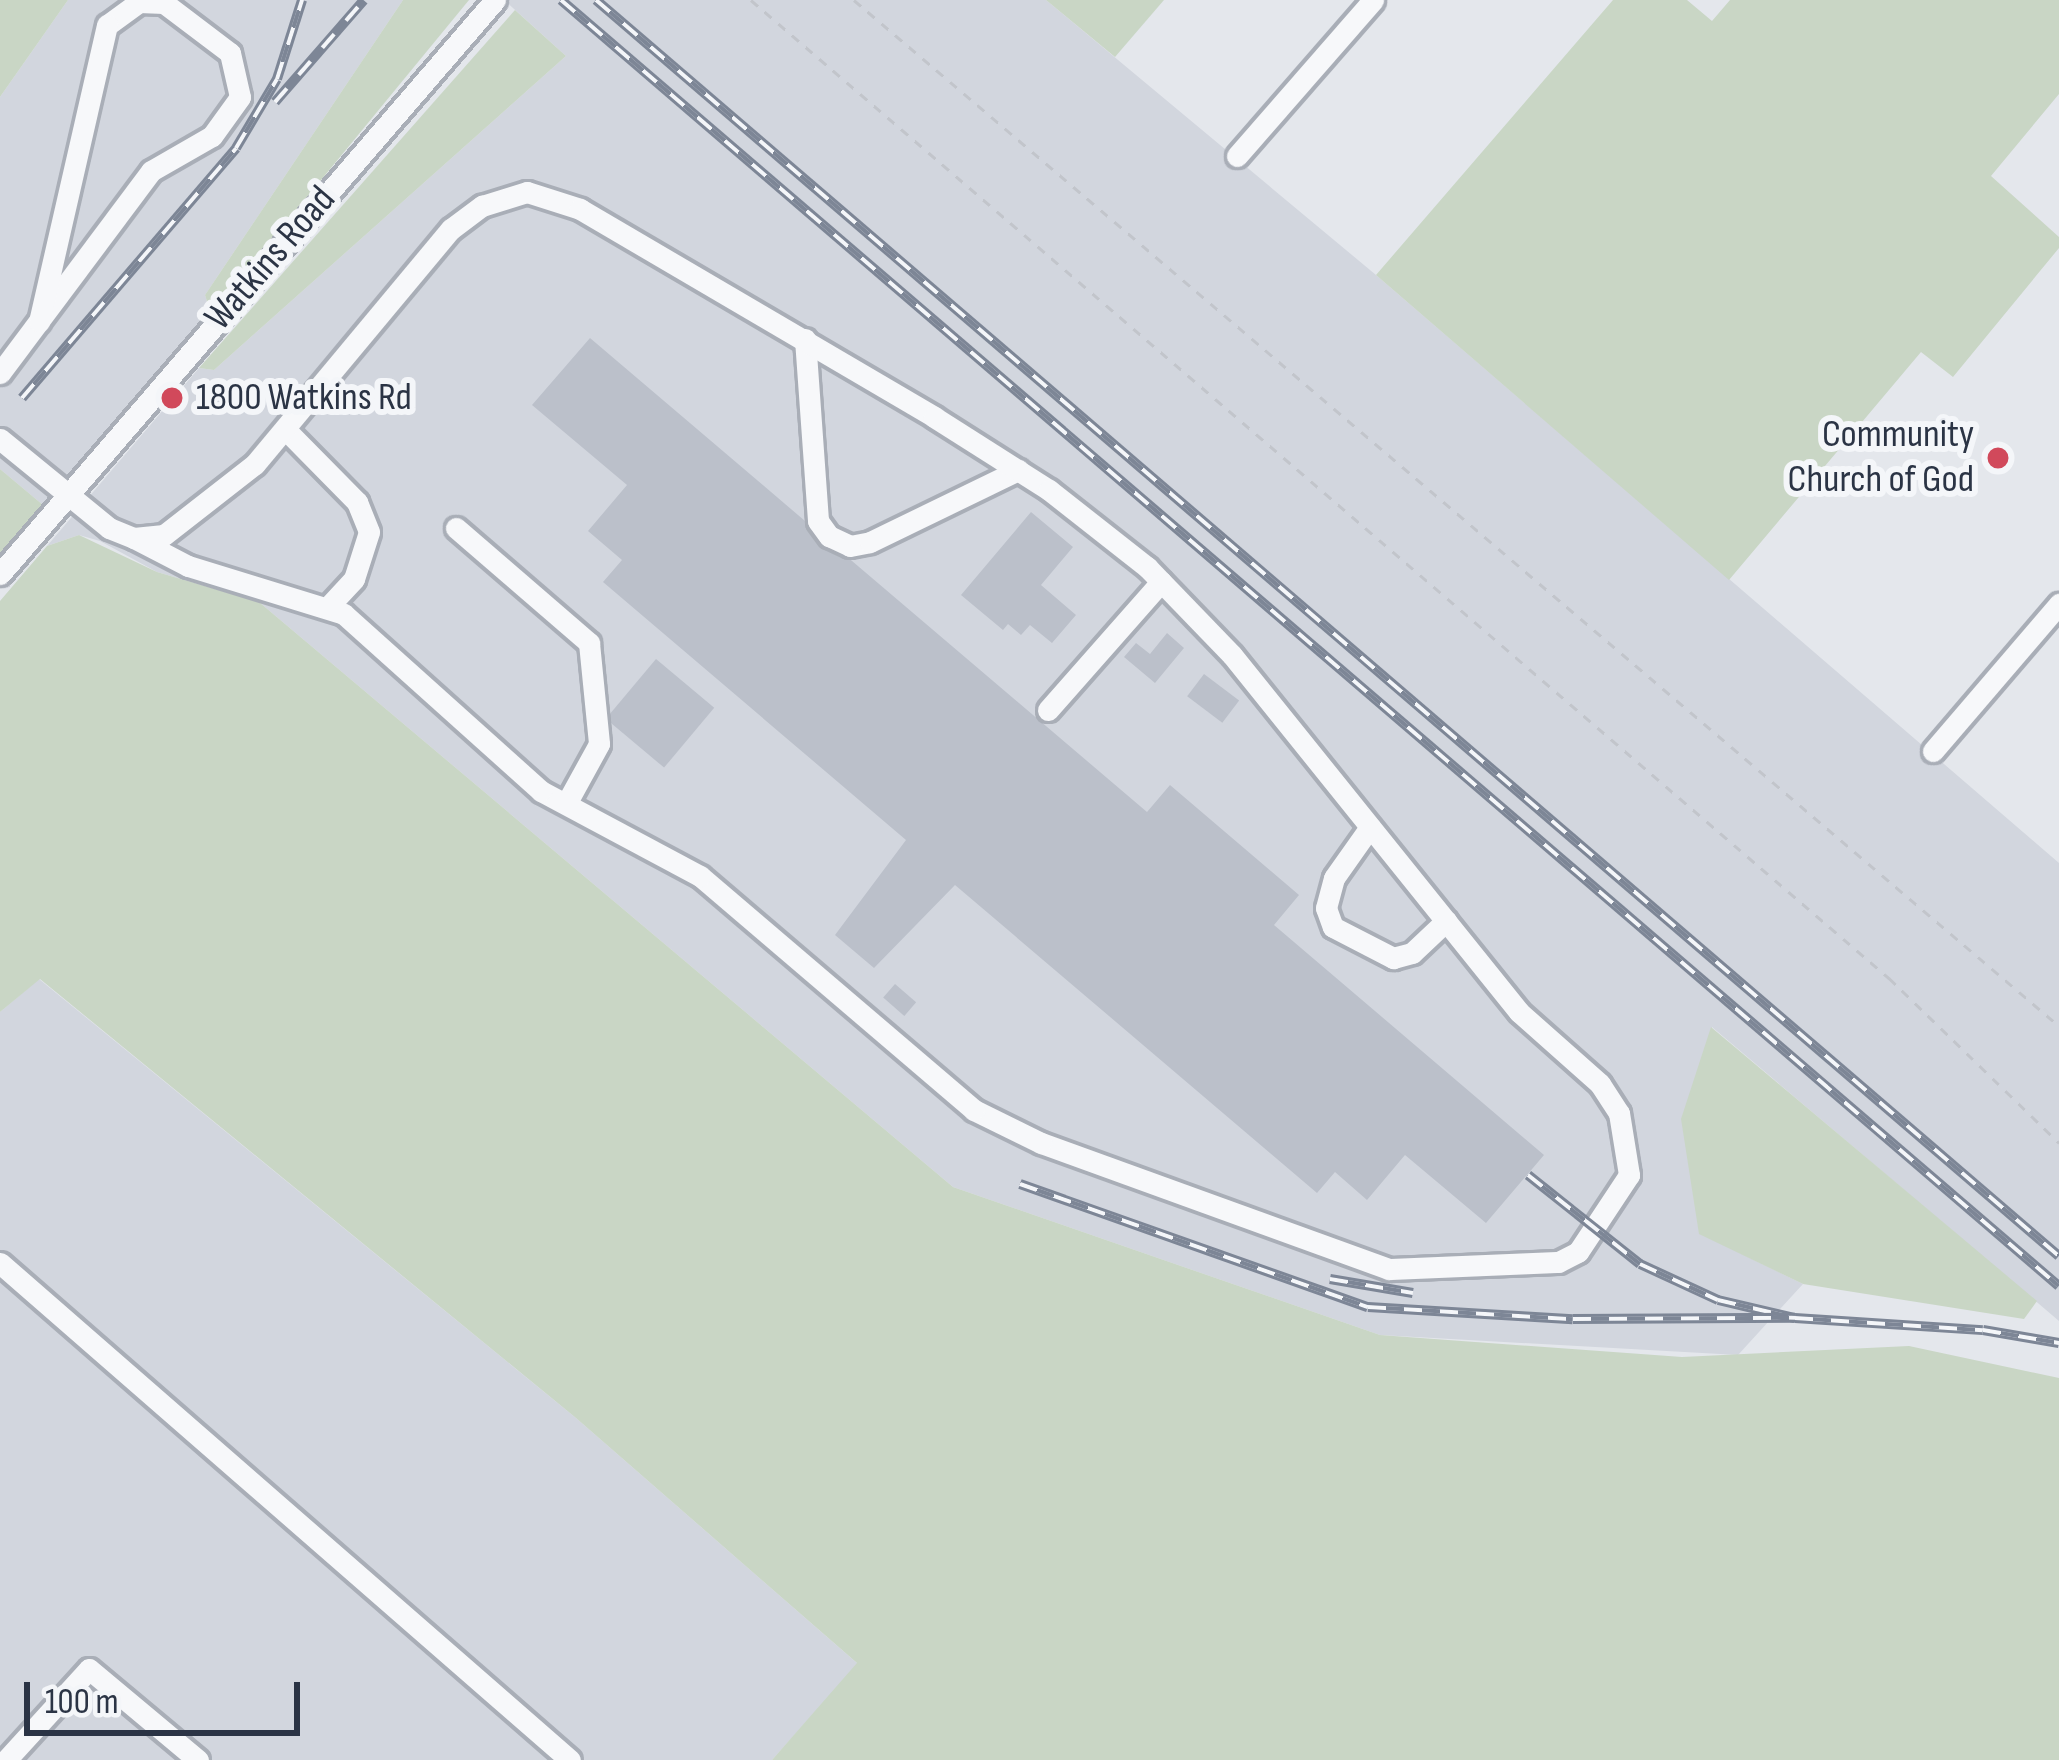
<!DOCTYPE html>
<html>
<head>
<meta charset="utf-8">
<style>
	body { margin:0 }
	#map { position:relative; width:2059px; height:1760px; overflow:hidden; background:#e4e7ec; font-family:"Sofia Sans Condensed",sans-serif }
	div>[style] { position:absolute }
	[style*='--x'] { left:calc(var(--x)*1px); top:calc(var(--y)*1px); width:calc(var(--w)*1px); rotate:calc(var(--a)*1deg) }
	.built>* { inset:0; background:#d2d6de }
	.green>* { inset:0; background:#c9d6c5 }
	.building>* { inset:0; background:#bbc0ca; transform-origin:0 0 }
	.path>* { height:3px; margin-top:-1.5px; transform-origin:0; background:repeating-linear-gradient(90deg,#c2c5cb 0 9px,transparent 0 18px) }
	.roads { filter:drop-shadow(3px 0 #a9aeb7) drop-shadow(-3px 0 #a9aeb7) drop-shadow(0 3px #a9aeb7) drop-shadow(0 -3px #a9aeb7) }
	.minor>* { height:21px; margin:-10.5px; padding:0 10.5px; transform-origin:10.5px; border-radius:10.5px; background:#f7f8fa }
	.rail>* { height:10px; margin-top:-5px; transform-origin:0; background:repeating-linear-gradient(90deg,#f4f6f9 0 18px,#7d8696 0 36px); box-sizing:border-box; border-block:3px solid #7d8696 }
	.dots>* { width:33px; height:33px; translate:-50% -50%; box-sizing:border-box; border:6px solid #f4f6f9; border-radius:50% }
	span { translate:-50% -50%; white-space:nowrap; text-align:center; line-height:1.15; -webkit-text-stroke:12px #f4f6f9; paint-order:stroke }
	.street-label { font-size:39px; color:#2b3445 }
	.poi-label { font-size:39px; color:#2b3445 }
	.left { translate:0 -50%; text-align:left }
	.right { translate:-100% -50%; text-align:right }
	.scale { position:absolute; left:24px; top:1682px; width:276px; height:54px; box-sizing:border-box; border:6px solid #2b3445; border-top:0; padding-left:15px; font-size:36px; line-height:42px; white-space:nowrap; color:#2b3445; -webkit-text-stroke:9px #f4f6f9; paint-order:stroke }
</style>
</head>
<body>
<div id="map">
	<div class="built">
		<div style="clip-path:polygon(68px 0,403px 0,205px 295px,211px 314px,43px 505px,0 469px,0 97px)"></div>
		<div style="clip-path:polygon(504px 0,1046px 0,1376px 275px,2059px 863px,2059px 1321px,1712px 1027px,1699px 1233px,1803px 1284px,1738px 1355px,1380px 1335px,953px 1187px,259px 602px,157px 572px,100px 541px,79px 535px,47px 546px,199px 368px,214px 370px,566px 56px)"></div>
		<div style="clip-path:polygon(39px 979px,576px 1418px,858px 1664px,772px 1760px,0 1760px,0 1012px)"></div>
	</div>
	<div class="green">
		<div style="clip-path:polygon(0 0,68px 0,0 97px)"></div>
		<div style="clip-path:polygon(403px 0,469px 0,211px 314px,205px 295px)"></div>
		<div style="clip-path:polygon(1046px 0,1164px 0,1115px 57px)"></div>
		<div style="clip-path:polygon(1613px 0,1687px 0,1712px 21px,1730px 0,2059px 0,2059px 94px,1991px 176px,2059px 237px,2059px 248px,1953px 377px,1921px 352px,1729px 580px,1376px 275px)"></div>
		<div style="clip-path:polygon(515px 10px,566px 56px,214px 370px,199px 368px)"></div>
		<div style="clip-path:polygon(0 469px,43px 505px,0 555px)"></div>
		<div style="clip-path:polygon(79px 535px,157px 572px,259px 602px,953px 1187px,1380px 1335px,1682px 1357px,1909px 1346px,2059px 1378px,2059px 1760px,772px 1760px,857px 1663px,576px 1418px,40px 979px,0 1012px,0 601px,47px 546px)"></div>
		<div style="clip-path:polygon(1711px 1027px,2037px 1301px,2024px 1319px,1803px 1284px,1699px 1234px,1681px 1119px)"></div>
	</div>
	<div class="building">
		<div style="clip-path:polygon(590px 338px,1147px 812px,1170px 785px,1299px 895px,1274px 925px,1544px 1155px,1486px 1223px,1405px 1155px,1367px 1200px,1335px 1172px,1317px 1193px,955px 885px,874px 968px,835px 935px,906px 840px,603px 582px,622px 560px,588px 531px,627px 485px,532px 405px)"></div>
		<div style="clip-path:polygon(1031px 512px,1073px 547px,1041px 585px,1076px 615px,1052px 643px,1030px 625px,1021px 635px,1008px 624px,1003px 630px,961px 595px)"></div>
		<div style="clip-path:polygon(1167px 633px,1184px 648px,1155px 683px,1124px 657px,1136px 643px,1150px 654px)"></div>
		<div style="left:656px;top:659px;width:76px;height:78px;rotate:40deg"></div>
		<div style="left:1204px;top:674px;width:44px;height:28px;rotate:37deg"></div>
		<div style="left:895px;top:984px;width:28px;height:18px;rotate:41deg"></div>
	</div>
	<div class="path">
		<div style="--x:751;--y:0;--w:1501;--a:40.68"></div>
		<div style="--x:1889;--y:978;--w:237;--a:44.1"></div>
		<div style="--x:854;--y:0;--w:1583;--a:40.41"></div>
	</div>
	<div class="roads">
		<div class="minor">
			<div style="--x:1237;--y:156;--w:207;--a:-48.9"></div>
			<div style="--x:805;--y:339;--w:182;--a:85.9"></div>
			<div style="--x:818;--y:521;--w:19;--a:54"></div>
			<div style="--x:829;--y:536;--w:23;--a:25"></div>
			<div style="--x:850;--y:546;--w:20;--a:-11"></div>
			<div style="--x:870;--y:542;--w:165;--a:-25.9"></div>
			<div style="--x:0;--y:373;--w:252;--a:-53.2"></div>
			<div style="--x:151;--y:171;--w:70;--a:-29.8"></div>
			<div style="--x:212;--y:136;--w:48;--a:-54.3"></div>
			<div style="--x:240;--y:97;--w:45;--a:-102.8"></div>
			<div style="--x:230;--y:53;--w:83;--a:-142.9"></div>
			<div style="--x:164;--y:3;--w:25;--a:-178"></div>
			<div style="--x:139;--y:2;--w:39;--a:144"></div>
			<div style="--x:107;--y:25;--w:304;--a:102.9"></div>
			<div style="--x:285;--y:429;--w:103;--a:45.4"></div>
			<div style="--x:357;--y:502;--w:32;--a:68"></div>
			<div style="--x:369;--y:532;--w:49;--a:107.7"></div>
			<div style="--x:354;--y:579;--w:37;--a:133"></div>
			<div style="--x:0;--y:439;--w:141;--a:39.2"></div>
			<div style="--x:109;--y:528;--w:27;--a:22"></div>
			<div style="--x:134;--y:538;--w:30;--a:-6"></div>
			<div style="--x:164;--y:535;--w:115;--a:-38"></div>
			<div style="--x:255;--y:464;--w:306;--a:-50.2"></div>
			<div style="--x:451;--y:229;--w:39;--a:-37"></div>
			<div style="--x:482;--y:206;--w:47;--a:-17.3"></div>
			<div style="--x:527;--y:192;--w:56;--a:17.8"></div>
			<div style="--x:580;--y:209;--w:411;--a:30.4"></div>
			<div style="--x:934;--y:417;--w:136;--a:32.4"></div>
			<div style="--x:1049;--y:490;--w:125;--a:38.2"></div>
			<div style="--x:1147;--y:567;--w:122;--a:46"></div>
			<div style="--x:1232;--y:655;--w:458;--a:51.2"></div>
			<div style="--x:1519;--y:1012;--w:108;--a:41.6"></div>
			<div style="--x:1600;--y:1084;--w:35;--a:57"></div>
			<div style="--x:1619;--y:1113;--w:63;--a:80.8"></div>
			<div style="--x:1629;--y:1175;--w:92;--a:123.5"></div>
			<div style="--x:1578;--y:1252;--w:22;--a:153"></div>
			<div style="--x:1558;--y:1262;--w:169;--a:177.6"></div>
			<div style="--x:1389;--y:1269;--w:370;--a:-160.1"></div>
			<div style="--x:1041;--y:1143;--w:75;--a:-153.8"></div>
			<div style="--x:974;--y:1110;--w:360;--a:-139.5"></div>
			<div style="--x:700;--y:876;--w:180;--a:-151.9"></div>
			<div style="--x:541;--y:791;--w:265;--a:-138.1"></div>
			<div style="--x:344;--y:614;--w:163;--a:-162.9"></div>
			<div style="--x:188;--y:566;--w:61;--a:-152.6"></div>
			<div style="--x:456;--y:528;--w:176;--a:40.8"></div>
			<div style="--x:589;--y:643;--w:101;--a:84.3"></div>
			<div style="--x:599;--y:744;--w:68;--a:118.8"></div>
			<div style="--x:0;--y:574;--w:758;--a:-49.23"></div>
			<div style="--x:1048;--y:710;--w:171;--a:-48.6"></div>
			<div style="--x:1933;--y:751;--w:194;--a:-49.4"></div>
			<div style="--x:1370;--y:827;--w:62;--a:125.2"></div>
			<div style="--x:1334;--y:878;--w:31;--a:105"></div>
			<div style="--x:1326;--y:908;--w:20;--a:70"></div>
			<div style="--x:1333;--y:927;--w:68;--a:27.3"></div>
			<div style="--x:1393;--y:958;--w:20;--a:-15"></div>
			<div style="--x:1412;--y:953;--w:47;--a:-43.3"></div>
			<div style="--x:0;--y:1263;--w:756;--a:41.09"></div>
			<div style="--x:6;--y:1760;--w:123;--a:-47.6"></div>
			<div style="--x:89;--y:1669;--w:142;--a:39.9"></div>
		</div>
	</div>
	<div class="rail">
		<div style="--x:561;--y:0;--w:1974;--a:40.65"></div>
		<div style="--x:596;--y:0;--w:1928;--a:40.65"></div>
		<div style="--x:275;--y:102;--w:135;--a:-48.9"></div>
		<div style="--x:22;--y:398;--w:329;--a:-49.4"></div>
		<div style="--x:236;--y:148;--w:80;--a:-59.3"></div>
		<div style="--x:277;--y:79;--w:83;--a:-72.4"></div>
		<div style="--x:1528;--y:1175;--w:143;--a:38.5"></div>
		<div style="--x:1640;--y:1264;--w:86;--a:24.8"></div>
		<div style="--x:1718;--y:1300;--w:79;--a:13.2"></div>
		<div style="--x:1795;--y:1318;--w:188;--a:3.7"></div>
		<div style="--x:1983;--y:1330;--w:77;--a:9.7"></div>
		<div style="--x:1020;--y:1184;--w:369;--a:19.5"></div>
		<div style="--x:1368;--y:1307;--w:205;--a:3.4"></div>
		<div style="--x:1573;--y:1319;--w:222;--a:-0.3"></div>
		<div style="--x:1330;--y:1279;--w:84;--a:9.6"></div>
	</div>
	<div class="dots">
		<div style="left:172px;top:398px;background:#d1495b"></div>
		<div style="left:1998px;top:458px;background:#d1495b"></div>
	</div>
	<div class="street-label">
		<span style="left:271px;top:259px;rotate:-49deg">Watkins Road</span>
	</div>
	<div class="poi-label">
		<span class="left" style="left:196px;top:398px">1800 Watkins Rd</span>
		<span class="right" style="left:1974px;top:458px">Community<br>Church of God</span>
	</div>
	<div class="scale">100 m</div>
</div>
</body>
</html>
